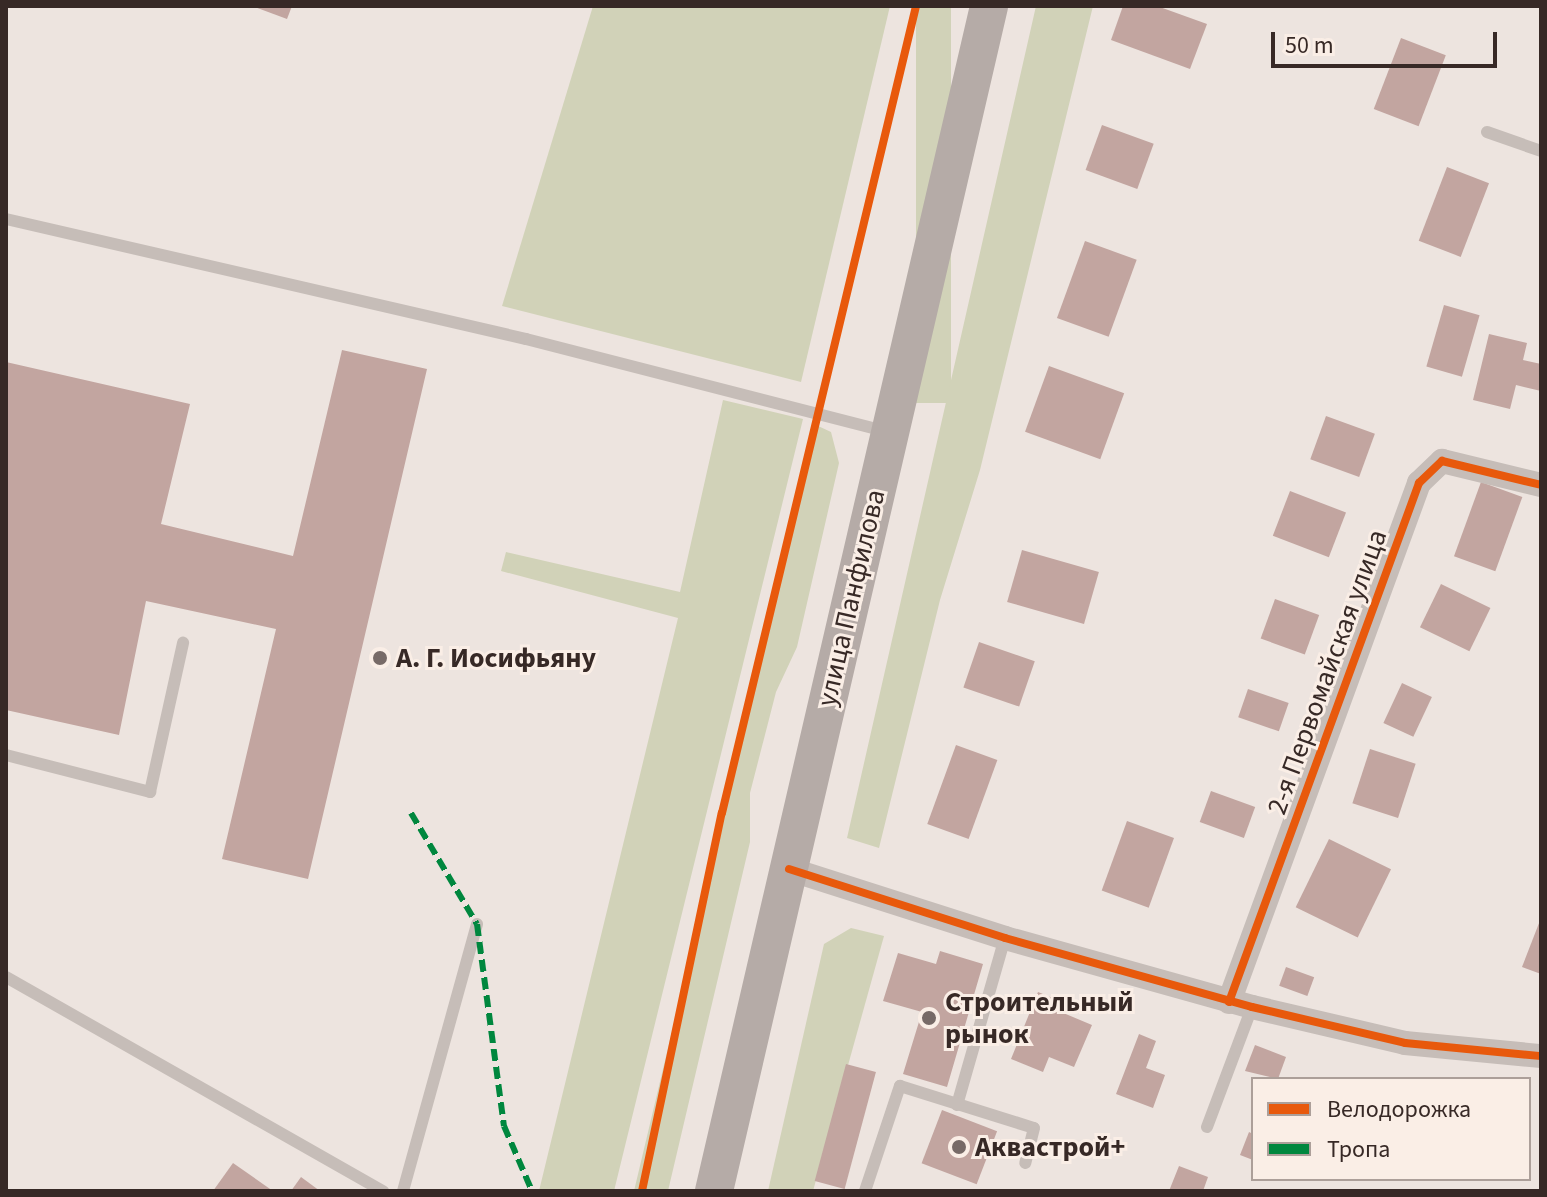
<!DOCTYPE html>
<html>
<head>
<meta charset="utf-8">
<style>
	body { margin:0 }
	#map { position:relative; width:1547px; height:1197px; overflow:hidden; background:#ede4df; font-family:"Source Sans 3",sans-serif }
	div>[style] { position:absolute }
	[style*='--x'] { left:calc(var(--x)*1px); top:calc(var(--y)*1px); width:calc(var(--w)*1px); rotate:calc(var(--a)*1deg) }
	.green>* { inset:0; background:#d1d2b8; transform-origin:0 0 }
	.building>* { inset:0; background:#c2a5a0; transform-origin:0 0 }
	.service>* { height:12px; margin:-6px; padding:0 6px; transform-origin:6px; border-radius:6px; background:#c6bdb8 }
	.minor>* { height:24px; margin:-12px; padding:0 12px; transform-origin:12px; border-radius:12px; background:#c6bdb8 }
	.primary>* { height:38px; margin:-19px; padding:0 19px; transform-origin:19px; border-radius:19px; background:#b5aba7 }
	.quiet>* { height:6px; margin-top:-3px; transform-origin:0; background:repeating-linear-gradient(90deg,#00873e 0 12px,transparent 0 18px) }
	.cycleway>* { height:8px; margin:-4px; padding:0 4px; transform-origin:4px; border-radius:4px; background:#e8590c }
	.dots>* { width:22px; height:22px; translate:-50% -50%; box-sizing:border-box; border:4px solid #faeee6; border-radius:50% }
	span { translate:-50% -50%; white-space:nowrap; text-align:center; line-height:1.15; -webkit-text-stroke:6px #faeee6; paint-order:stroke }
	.street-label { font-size:28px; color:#372926 }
	.poi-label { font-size:28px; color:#372926; font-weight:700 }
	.left { translate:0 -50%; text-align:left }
	.frame { position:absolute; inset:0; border:8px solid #372926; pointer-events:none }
	.legend { position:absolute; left:1251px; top:1077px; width:280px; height:104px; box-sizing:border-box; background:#faeee6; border:2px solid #ac9f99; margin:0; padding:10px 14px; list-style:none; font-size:24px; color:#372926 }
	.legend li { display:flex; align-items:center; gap:16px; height:40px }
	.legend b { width:40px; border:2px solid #ac9f99 }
	.scale { position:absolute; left:1271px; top:32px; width:226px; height:36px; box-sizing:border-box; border:4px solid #372926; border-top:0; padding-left:10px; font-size:24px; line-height:28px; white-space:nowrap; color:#372926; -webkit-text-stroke:6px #faeee6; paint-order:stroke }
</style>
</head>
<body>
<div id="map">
	<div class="green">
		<div style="clip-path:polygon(593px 6px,890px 6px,801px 382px,502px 306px)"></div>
		<div style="left:916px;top:6px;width:35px;height:397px"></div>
		<div style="clip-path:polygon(1036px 6px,1093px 6px,980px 470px,940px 600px,879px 848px,847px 838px)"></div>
		<div style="clip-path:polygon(723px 400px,803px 419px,614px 1191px,539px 1191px,678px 618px,501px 571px,506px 552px,680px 592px)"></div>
		<div style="clip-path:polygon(816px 425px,831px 432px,839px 463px,797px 647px,776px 692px,750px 793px,750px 842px,668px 1191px,634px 1191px)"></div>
		<div style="clip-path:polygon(851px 928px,884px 936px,813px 1191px,768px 1191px,824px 944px)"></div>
	</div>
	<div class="building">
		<div style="clip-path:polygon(252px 6px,292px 6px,287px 19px)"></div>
		<div style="clip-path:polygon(1123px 6px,1157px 6px,1207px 24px,1190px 69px,1111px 40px)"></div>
		<div style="left:1401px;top:38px;width:48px;height:76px;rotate:21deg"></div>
		<div style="left:1102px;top:125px;width:55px;height:48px;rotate:20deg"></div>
		<div style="left:1447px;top:167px;width:45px;height:79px;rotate:21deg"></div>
		<div style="left:1085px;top:241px;width:55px;height:82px;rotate:20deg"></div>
		<div style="left:1444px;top:305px;width:37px;height:64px;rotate:16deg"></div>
		<div style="clip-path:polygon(1489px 334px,1527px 343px,1523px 360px,1541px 364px,1541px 391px,1516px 385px,1510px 409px,1473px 400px)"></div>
		<div style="clip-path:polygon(342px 350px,427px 369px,308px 879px,222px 859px,276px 629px,146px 601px,119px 735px,6px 710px,6px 362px,190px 404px,161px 524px,293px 556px)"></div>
		<div style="left:1049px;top:366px;width:80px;height:70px;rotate:20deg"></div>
		<div style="left:1326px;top:416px;width:52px;height:46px;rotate:20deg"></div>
		<div style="left:1481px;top:482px;width:44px;height:79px;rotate:20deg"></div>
		<div style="left:1290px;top:491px;width:60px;height:48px;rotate:21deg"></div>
		<div style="left:1022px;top:550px;width:80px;height:54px;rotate:16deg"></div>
		<div style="left:1441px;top:584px;width:55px;height:48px;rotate:26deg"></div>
		<div style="left:1275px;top:599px;width:47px;height:42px;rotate:20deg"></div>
		<div style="left:979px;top:642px;width:59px;height:48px;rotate:19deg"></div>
		<div style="left:1402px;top:683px;width:33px;height:44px;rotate:25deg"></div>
		<div style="left:1248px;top:689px;width:43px;height:30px;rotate:19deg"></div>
		<div style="left:956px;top:745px;width:44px;height:84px;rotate:20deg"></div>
		<div style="left:1370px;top:749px;width:48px;height:57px;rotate:18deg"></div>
		<div style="left:1211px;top:791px;width:47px;height:33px;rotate:20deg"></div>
		<div style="left:1127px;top:821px;width:50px;height:74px;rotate:20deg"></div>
		<div style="left:1329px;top:839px;width:69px;height:76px;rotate:26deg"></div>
		<div style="clip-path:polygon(1541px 918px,1541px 974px,1522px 967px)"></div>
		<div style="clip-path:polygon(940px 951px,983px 964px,947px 1087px,903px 1074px,922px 1012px,883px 1001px,898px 953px,936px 964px)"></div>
		<div style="left:1286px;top:967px;width:30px;height:20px;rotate:20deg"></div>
		<div style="clip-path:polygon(1038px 992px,1065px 1003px,1061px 1012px,1092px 1025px,1074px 1067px,1049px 1057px,1043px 1072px,1011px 1059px)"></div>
		<div style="clip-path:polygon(1139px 1034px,1156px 1041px,1146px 1068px,1165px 1075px,1153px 1108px,1116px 1094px)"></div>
		<div style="clip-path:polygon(1255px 1045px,1286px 1057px,1278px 1079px,1245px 1071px)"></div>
		<div style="left:846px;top:1064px;width:31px;height:121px;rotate:15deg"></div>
		<div style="left:942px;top:1110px;width:59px;height:57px;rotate:21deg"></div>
		<div style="clip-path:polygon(1249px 1132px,1253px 1134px,1253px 1160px,1240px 1155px)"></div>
		<div style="clip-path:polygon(233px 1163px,273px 1191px,213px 1191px)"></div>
		<div style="clip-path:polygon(1179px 1166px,1208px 1177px,1203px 1191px,1169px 1191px)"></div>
		<div style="clip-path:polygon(301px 1177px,320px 1191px,291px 1191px)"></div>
	</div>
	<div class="service">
		<div style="--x:1487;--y:132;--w:57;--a:19.4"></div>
		<div style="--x:6;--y:219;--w:534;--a:12.99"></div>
		<div style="--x:526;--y:339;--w:371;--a:14.4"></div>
		<div style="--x:6;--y:755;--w:149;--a:14.4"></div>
		<div style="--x:150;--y:792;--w:153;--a:-77.5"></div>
		<div style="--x:6;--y:977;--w:434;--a:29.6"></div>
		<div style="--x:957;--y:1105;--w:174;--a:-74"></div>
		<div style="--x:1207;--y:1127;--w:128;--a:-69.4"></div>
		<div style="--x:403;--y:1191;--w:277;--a:-74.5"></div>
		<div style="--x:865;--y:1191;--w:111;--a:-71.6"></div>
		<div style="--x:900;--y:1086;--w:140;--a:17.4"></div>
		<div style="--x:1034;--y:1128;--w:36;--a:104"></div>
	</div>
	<div class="minor">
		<div style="--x:789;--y:869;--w:227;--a:17.7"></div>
		<div style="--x:1005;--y:938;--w:256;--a:15.6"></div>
		<div style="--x:1252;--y:1007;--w:157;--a:13.2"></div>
		<div style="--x:1405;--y:1043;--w:137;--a:5.5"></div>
		<div style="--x:1229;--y:1002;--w:553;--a:-69.89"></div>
		<div style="--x:1419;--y:483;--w:32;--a:-44"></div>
		<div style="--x:1442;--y:461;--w:102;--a:13.6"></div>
	</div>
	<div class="primary">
		<div style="--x:714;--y:1191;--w:1216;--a:-76.93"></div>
	</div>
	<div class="quiet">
		<div style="--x:411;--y:813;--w:129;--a:59.3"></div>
		<div style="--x:477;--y:924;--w:204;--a:82.4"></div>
		<div style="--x:504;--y:1126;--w:71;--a:66.7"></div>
	</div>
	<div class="cycleway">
		<div style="--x:789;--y:869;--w:227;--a:17.7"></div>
		<div style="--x:1005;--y:938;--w:256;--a:15.6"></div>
		<div style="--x:1252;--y:1007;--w:157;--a:13.2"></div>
		<div style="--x:1405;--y:1043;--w:137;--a:5.5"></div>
		<div style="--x:1229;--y:1002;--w:553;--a:-69.89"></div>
		<div style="--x:1419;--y:483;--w:32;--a:-44"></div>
		<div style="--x:1442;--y:461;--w:102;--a:13.6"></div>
		<div style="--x:642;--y:1191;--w:386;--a:-78.1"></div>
		<div style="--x:722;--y:813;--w:830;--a:-76.48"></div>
	</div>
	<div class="dots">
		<div style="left:380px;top:658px;background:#776a67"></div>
		<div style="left:929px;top:1018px;background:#776a67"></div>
		<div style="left:959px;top:1147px;background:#776a67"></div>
	</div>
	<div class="street-label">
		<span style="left:851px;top:598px;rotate:-77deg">улица Панфилова</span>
		<span style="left:1327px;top:672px;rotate:-70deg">2-я Первомайская улица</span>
	</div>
	<div class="poi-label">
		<span class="left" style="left:396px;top:658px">А. Г. Иосифьяну</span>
		<span class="left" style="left:945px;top:1018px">Строительный<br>рынок</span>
		<span class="left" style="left:975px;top:1147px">Аквастрой+</span>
	</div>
	<div class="frame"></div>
	<ul class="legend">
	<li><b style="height:10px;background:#e8590c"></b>Велодорожка</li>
	<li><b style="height:10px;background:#00873e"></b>Тропа</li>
	</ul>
	<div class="scale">50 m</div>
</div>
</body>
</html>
